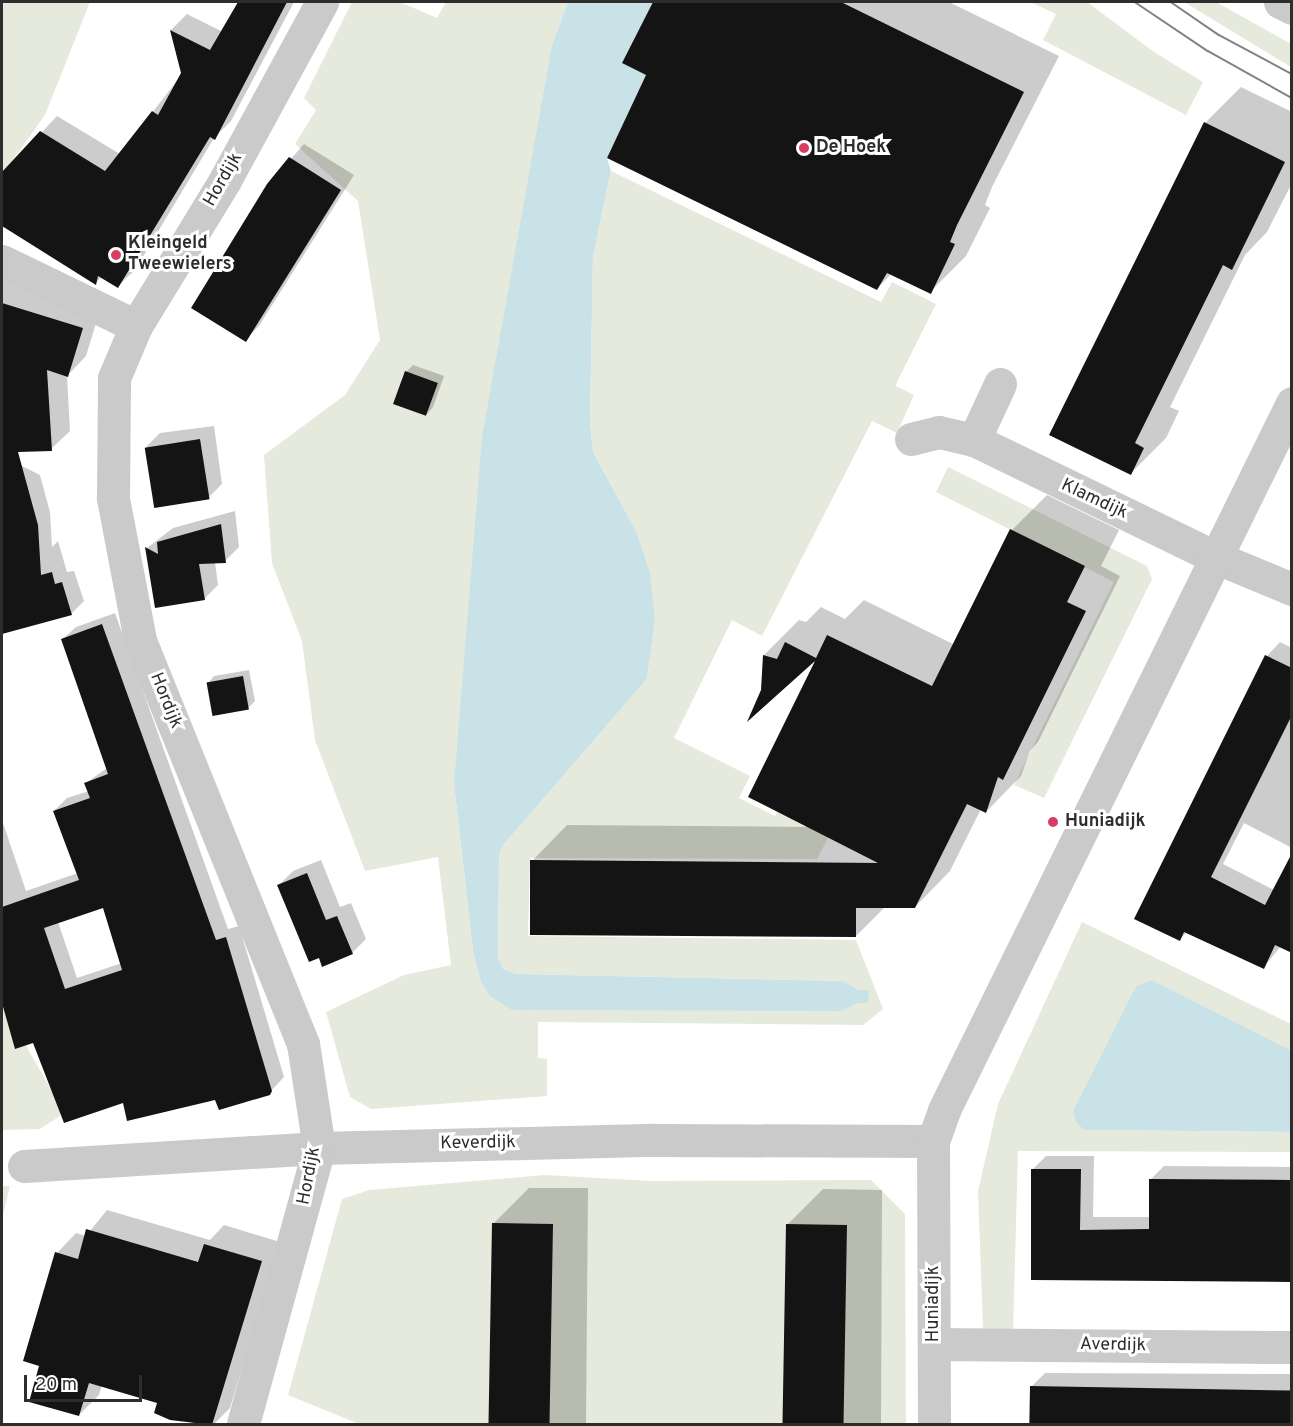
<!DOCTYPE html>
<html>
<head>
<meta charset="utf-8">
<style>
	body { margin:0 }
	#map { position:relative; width:1293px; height:1426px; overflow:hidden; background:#fff; font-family:Overpass,sans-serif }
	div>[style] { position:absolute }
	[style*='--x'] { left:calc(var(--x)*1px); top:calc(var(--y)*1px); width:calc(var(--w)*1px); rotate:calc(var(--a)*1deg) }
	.green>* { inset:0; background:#e6eadc }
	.water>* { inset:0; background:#c9e2e8 }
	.shadow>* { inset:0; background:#0003 }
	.building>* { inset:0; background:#141414; transform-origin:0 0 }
	.minor>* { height:33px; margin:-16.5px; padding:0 16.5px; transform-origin:16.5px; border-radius:16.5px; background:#cacaca }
	.tram>* { height:1.5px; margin:-0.75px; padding:0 0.75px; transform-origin:0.75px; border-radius:0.75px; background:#828282 }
	.dots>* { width:16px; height:16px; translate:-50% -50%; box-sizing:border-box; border:3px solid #fff; border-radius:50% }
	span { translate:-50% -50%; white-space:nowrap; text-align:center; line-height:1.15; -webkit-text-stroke:6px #fff; paint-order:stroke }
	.poi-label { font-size:18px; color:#2d2d2d; font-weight:700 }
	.left { translate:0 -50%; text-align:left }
	.street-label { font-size:18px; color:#2d2d2d }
	.frame { position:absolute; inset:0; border:3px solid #2d2d2d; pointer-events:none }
	.scale { position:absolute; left:24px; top:1375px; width:118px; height:27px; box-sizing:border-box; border:3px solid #2d2d2d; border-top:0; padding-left:8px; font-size:18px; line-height:21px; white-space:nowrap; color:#2d2d2d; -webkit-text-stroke:4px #fff; paint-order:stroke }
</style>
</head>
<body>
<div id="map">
	<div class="green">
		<div style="clip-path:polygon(2px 2px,90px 2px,45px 115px,2px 175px)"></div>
		<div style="clip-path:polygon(352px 2px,400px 2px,437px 18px,446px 2px,568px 2px,552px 45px,454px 784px,473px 951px,481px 981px,842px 1011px,858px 1003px,859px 990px,843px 981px,517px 974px,503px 969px,498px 958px,499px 855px,504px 844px,647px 679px,655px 621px,636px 531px,593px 452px,590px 421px,593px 256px,611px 171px,881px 302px,892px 282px,936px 304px,897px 382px,896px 386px,914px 395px,897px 433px,872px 421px,762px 636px,732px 620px,674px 738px,750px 776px,739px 798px,775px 816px,798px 774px,849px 798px,817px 859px,530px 858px,528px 936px,856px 940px,883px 1009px,863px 1025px,538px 1022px,538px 1058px,547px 1059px,547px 1096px,371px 1109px,350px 1097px,326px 1012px,404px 975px,451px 965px,438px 857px,365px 871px,315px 740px,302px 641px,272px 563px,264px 455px,345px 395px,380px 340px,358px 201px,295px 144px,316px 110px,304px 98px)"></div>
		<div style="clip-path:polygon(1030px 2px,1087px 2px,1154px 52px,1203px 82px,1186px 115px,1043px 40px,1056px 14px)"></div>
		<div style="clip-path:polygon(1184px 2px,1216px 2px,1291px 44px,1291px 67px)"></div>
		<div style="clip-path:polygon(948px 467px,1147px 566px,1152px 579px,1044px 798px,1014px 785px,1114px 582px,936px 492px)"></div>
		<div style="clip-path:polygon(1082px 922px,1291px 1024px,1291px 1050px,1152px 980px,1136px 986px,1074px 1111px,1076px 1123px,1084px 1130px,1291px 1132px,1291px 1152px,1018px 1151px,1013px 1333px,983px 1329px,978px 1191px,998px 1104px)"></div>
		<div style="clip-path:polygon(2px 1004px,60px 1105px,60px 1116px,40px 1129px,2px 1130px)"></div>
		<div style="clip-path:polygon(545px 1175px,651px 1181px,871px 1180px,905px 1214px,906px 1424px,359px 1424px,288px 1395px,342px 1199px,369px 1190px)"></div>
		<div style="clip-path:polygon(2px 1186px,10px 1186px,2px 1219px)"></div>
	</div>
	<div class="water">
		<div style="clip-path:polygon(568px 2px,653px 2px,622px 63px,646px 75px,607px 158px,611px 171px,593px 256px,590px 421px,593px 452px,636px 531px,650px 573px,655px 621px,647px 679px,504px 844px,499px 855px,498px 958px,503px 969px,517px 974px,843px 981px,859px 990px,869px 990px,868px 1003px,858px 1003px,842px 1011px,512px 1010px,490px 996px,481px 982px,473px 951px,454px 784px,482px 437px,552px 45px)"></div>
		<div style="clip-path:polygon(1152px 980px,1291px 1050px,1291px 1132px,1084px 1130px,1076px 1123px,1073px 1111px,1136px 986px)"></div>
	</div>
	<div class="shadow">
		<div style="clip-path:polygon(240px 2px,294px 2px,231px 121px,214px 138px,135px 270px,118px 286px,102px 276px,96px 283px,2px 225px,2px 175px,57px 116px,120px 154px,183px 73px,171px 30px,187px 14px,223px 32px)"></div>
		<div style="clip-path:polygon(654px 2px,949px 2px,1059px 56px,992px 187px,985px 205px,990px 208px,966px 256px,930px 292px,892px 273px,877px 289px,648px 75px,624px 63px)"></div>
		<div style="clip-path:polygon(1241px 87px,1292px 112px,1292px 183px,1267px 232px,1245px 255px,1170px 407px,1179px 411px,1166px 438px,1130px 474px,1051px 435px,1205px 123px)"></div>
		<div style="clip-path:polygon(304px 144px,354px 175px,259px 326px,245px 340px,268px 185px)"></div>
		<div style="clip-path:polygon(2px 262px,100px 310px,86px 356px,67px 376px,70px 431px,51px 449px,2px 451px)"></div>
		<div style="clip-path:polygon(413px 365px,444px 376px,433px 407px,427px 414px,406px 372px)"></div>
		<div style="clip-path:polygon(214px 426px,222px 484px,208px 498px,146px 447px,160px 433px)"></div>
		<div style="clip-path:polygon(2px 456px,40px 475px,50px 512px,52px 547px,58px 541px,67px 572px,74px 571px,84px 601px,71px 614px,26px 594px,2px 601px)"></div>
		<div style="clip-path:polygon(1047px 495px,1119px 530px,1101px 566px,1120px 576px,1038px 742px,1030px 751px,1021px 776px,986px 812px,981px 809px,950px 871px,915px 907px,885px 907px,856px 936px,532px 861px,567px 825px,811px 827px,819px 655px,751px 715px,763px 690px,764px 655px,799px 620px,806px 622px,821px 607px,845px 619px,864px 600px,955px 645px,1012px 530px)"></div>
		<div style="clip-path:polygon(235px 511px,239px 547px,225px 561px,215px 562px,218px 585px,204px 599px,157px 606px,147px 548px,173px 528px)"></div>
		<div style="clip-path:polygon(evenodd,115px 613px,228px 929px,239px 926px,284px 1077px,269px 1093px,124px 1101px,34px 1041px,16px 1047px,2px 998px,2px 820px,26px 891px,78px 873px,54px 811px,67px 798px,89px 791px,86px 783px,107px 768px,63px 639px,76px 627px,115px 613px,104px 906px,122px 963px,77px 978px,58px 922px,104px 906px)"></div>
		<div style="clip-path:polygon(1280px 642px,1292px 648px,1292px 848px,1244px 823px,1223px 864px,1274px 890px,1281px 946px,1264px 967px,1187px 932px,1179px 940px,1136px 919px,1267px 656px)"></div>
		<div style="clip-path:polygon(249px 670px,255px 701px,248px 708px,208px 683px,214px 676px)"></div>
		<div style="clip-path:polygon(321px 860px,340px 907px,351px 903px,366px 939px,352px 953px,279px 885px,293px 871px)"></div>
		<div style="clip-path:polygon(1046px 1156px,1094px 1156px,1093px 1217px,1150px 1217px,1150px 1180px,1164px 1166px,1292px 1167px,1292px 1280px,1032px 1279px,1033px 1169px)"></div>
		<div style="clip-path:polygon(529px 1188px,588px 1188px,586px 1424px,492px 1424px,493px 1224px)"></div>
		<div style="clip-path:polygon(823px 1189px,882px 1190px,881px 1424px,786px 1424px,787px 1225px)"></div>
		<div style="clip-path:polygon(107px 1210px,210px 1240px,224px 1225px,280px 1242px,230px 1408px,214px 1424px,198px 1424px,155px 1412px,158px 1402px,102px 1385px,99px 1395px,79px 1415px,41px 1365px,57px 1253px,76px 1233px,86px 1236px)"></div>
		<div style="clip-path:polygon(1045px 1373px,1292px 1374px,1292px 1424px,1031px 1387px)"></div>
	</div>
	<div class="building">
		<div style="clip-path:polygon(238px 2px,287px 2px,215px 140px,210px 137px,118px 288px,98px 276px,96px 285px,2px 226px,2px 172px,40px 131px,105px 171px,152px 111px,158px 115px,181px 73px,170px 30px,210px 50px)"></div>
		<div style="clip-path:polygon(653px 2px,841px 2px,1024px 92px,957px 225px,950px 242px,955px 244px,931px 294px,887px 273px,877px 290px,607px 158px,646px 75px,622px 63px)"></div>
		<div style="clip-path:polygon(1204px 122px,1285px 162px,1232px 270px,1223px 265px,1135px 443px,1144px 448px,1131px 475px,1049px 435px)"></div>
		<div style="clip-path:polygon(289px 157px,341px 190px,246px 342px,191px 308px,267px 184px)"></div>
		<div style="clip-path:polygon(2px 303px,83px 328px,68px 377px,47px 370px,52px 451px,18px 452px,38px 525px,41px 575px,52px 572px,55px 584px,62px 582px,72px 615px,2px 634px)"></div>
		<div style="left:405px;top:371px;width:35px;height:35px;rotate:20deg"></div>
		<div style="left:200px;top:439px;width:61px;height:56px;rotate:81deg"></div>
		<div style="clip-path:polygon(221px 524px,226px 563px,199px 564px,205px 600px,155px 608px,145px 547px,158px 554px,157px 542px)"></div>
		<div style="clip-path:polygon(1010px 529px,1085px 566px,1067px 602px,1086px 611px,1003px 780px,998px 777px,986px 813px,967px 804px,915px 908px,856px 908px,856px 937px,530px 935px,530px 860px,878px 863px,748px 797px,815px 661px,747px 722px,761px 690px,763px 655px,777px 659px,785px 642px,816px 658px,827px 635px,932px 686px)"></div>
		<div style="clip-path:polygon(evenodd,102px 624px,216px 940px,226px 937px,272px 1091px,270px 1095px,219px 1110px,215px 1100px,127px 1121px,123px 1103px,64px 1123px,33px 1043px,15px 1049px,2px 1003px,2px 907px,79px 880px,53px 811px,90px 798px,84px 783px,108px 774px,61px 639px,102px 624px,103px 908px,122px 970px,65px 989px,44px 928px,103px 908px)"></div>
		<div style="clip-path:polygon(1265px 655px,1292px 668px,1292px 715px,1211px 877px,1265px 905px,1292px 853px,1292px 953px,1275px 945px,1264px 969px,1184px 932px,1180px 941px,1134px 919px)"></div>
		<div style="left:243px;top:676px;width:34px;height:37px;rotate:80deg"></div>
		<div style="clip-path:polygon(307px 873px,326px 920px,337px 916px,353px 954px,322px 967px,319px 958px,309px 962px,277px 885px)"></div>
		<div style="clip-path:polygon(1031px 1169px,1081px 1169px,1080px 1230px,1149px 1229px,1149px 1179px,1292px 1180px,1292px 1282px,1031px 1280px)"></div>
		<div style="left:492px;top:1223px;width:61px;height:202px;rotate:1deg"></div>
		<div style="left:786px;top:1224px;width:61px;height:201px;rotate:1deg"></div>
		<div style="clip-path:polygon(86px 1229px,198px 1262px,204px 1244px,262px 1261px,212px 1425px,170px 1420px,154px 1413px,157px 1403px,89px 1383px,79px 1416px,29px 1402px,39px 1366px,23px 1361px,55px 1252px,78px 1259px)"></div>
		<div style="left:1030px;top:1386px;width:262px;height:39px;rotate:1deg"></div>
	</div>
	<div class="minor">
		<div style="--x:1280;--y:2;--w:13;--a:27"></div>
		<div style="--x:2;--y:261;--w:149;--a:25.9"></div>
		<div style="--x:1000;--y:384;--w:62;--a:114.9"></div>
		<div style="--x:974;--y:440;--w:268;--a:25.9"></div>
		<div style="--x:1215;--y:557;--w:83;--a:22.6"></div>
		<div style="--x:911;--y:439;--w:29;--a:-14"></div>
		<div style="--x:939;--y:432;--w:36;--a:13"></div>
		<div style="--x:24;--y:1166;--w:296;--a:-3.5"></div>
		<div style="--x:319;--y:1148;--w:336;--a:-1.4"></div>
		<div style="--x:655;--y:1140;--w:278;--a:0.2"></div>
		<div style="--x:935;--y:1344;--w:357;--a:0.5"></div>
		<div style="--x:243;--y:1424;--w:286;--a:-74.6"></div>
		<div style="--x:319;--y:1148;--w:105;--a:-98.7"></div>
		<div style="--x:303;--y:1044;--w:436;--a:-112"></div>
		<div style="--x:140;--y:640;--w:145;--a:-100.8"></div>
		<div style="--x:113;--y:498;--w:120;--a:-89.5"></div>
		<div style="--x:114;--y:378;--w:56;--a:-67.1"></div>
		<div style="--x:136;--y:326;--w:171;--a:-58.6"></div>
		<div style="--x:225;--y:180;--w:203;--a:-61.4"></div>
		<div style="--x:934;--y:1424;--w:283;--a:-90.2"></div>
		<div style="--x:933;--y:1141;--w:33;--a:-70"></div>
		<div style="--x:944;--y:1110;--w:788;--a:-63.79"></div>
	</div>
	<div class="tram">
		<div style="--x:1135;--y:2;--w:88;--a:33.9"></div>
		<div style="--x:1208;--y:51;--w:96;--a:29.2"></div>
		<div style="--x:1171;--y:2;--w:58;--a:34.5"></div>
		<div style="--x:1219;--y:35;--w:83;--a:28.1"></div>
	</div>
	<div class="dots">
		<div style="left:804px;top:148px;background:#d73c63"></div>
		<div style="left:116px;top:255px;background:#d73c63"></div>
		<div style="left:1053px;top:822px;background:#d73c63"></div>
	</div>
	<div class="poi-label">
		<span class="left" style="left:816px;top:148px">De Hoek</span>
		<span class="left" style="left:128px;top:255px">Kleingeld<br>Tweewielers</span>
		<span class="left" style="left:1065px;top:822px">Huniadijk</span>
	</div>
	<div class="street-label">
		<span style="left:224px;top:180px;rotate:-60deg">Hordijk</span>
		<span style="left:1094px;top:500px;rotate:25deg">Klamdijk</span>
		<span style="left:165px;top:701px;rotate:68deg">Hordijk</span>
		<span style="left:478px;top:1144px;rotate:-1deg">Keverdijk</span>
		<span style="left:310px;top:1176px;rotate:-79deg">Hordijk</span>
		<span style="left:934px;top:1304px;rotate:-90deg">Huniadijk</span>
		<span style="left:1113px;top:1346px;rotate:1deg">Averdijk</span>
	</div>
	<div class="frame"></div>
	<div class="scale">20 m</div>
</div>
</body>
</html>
